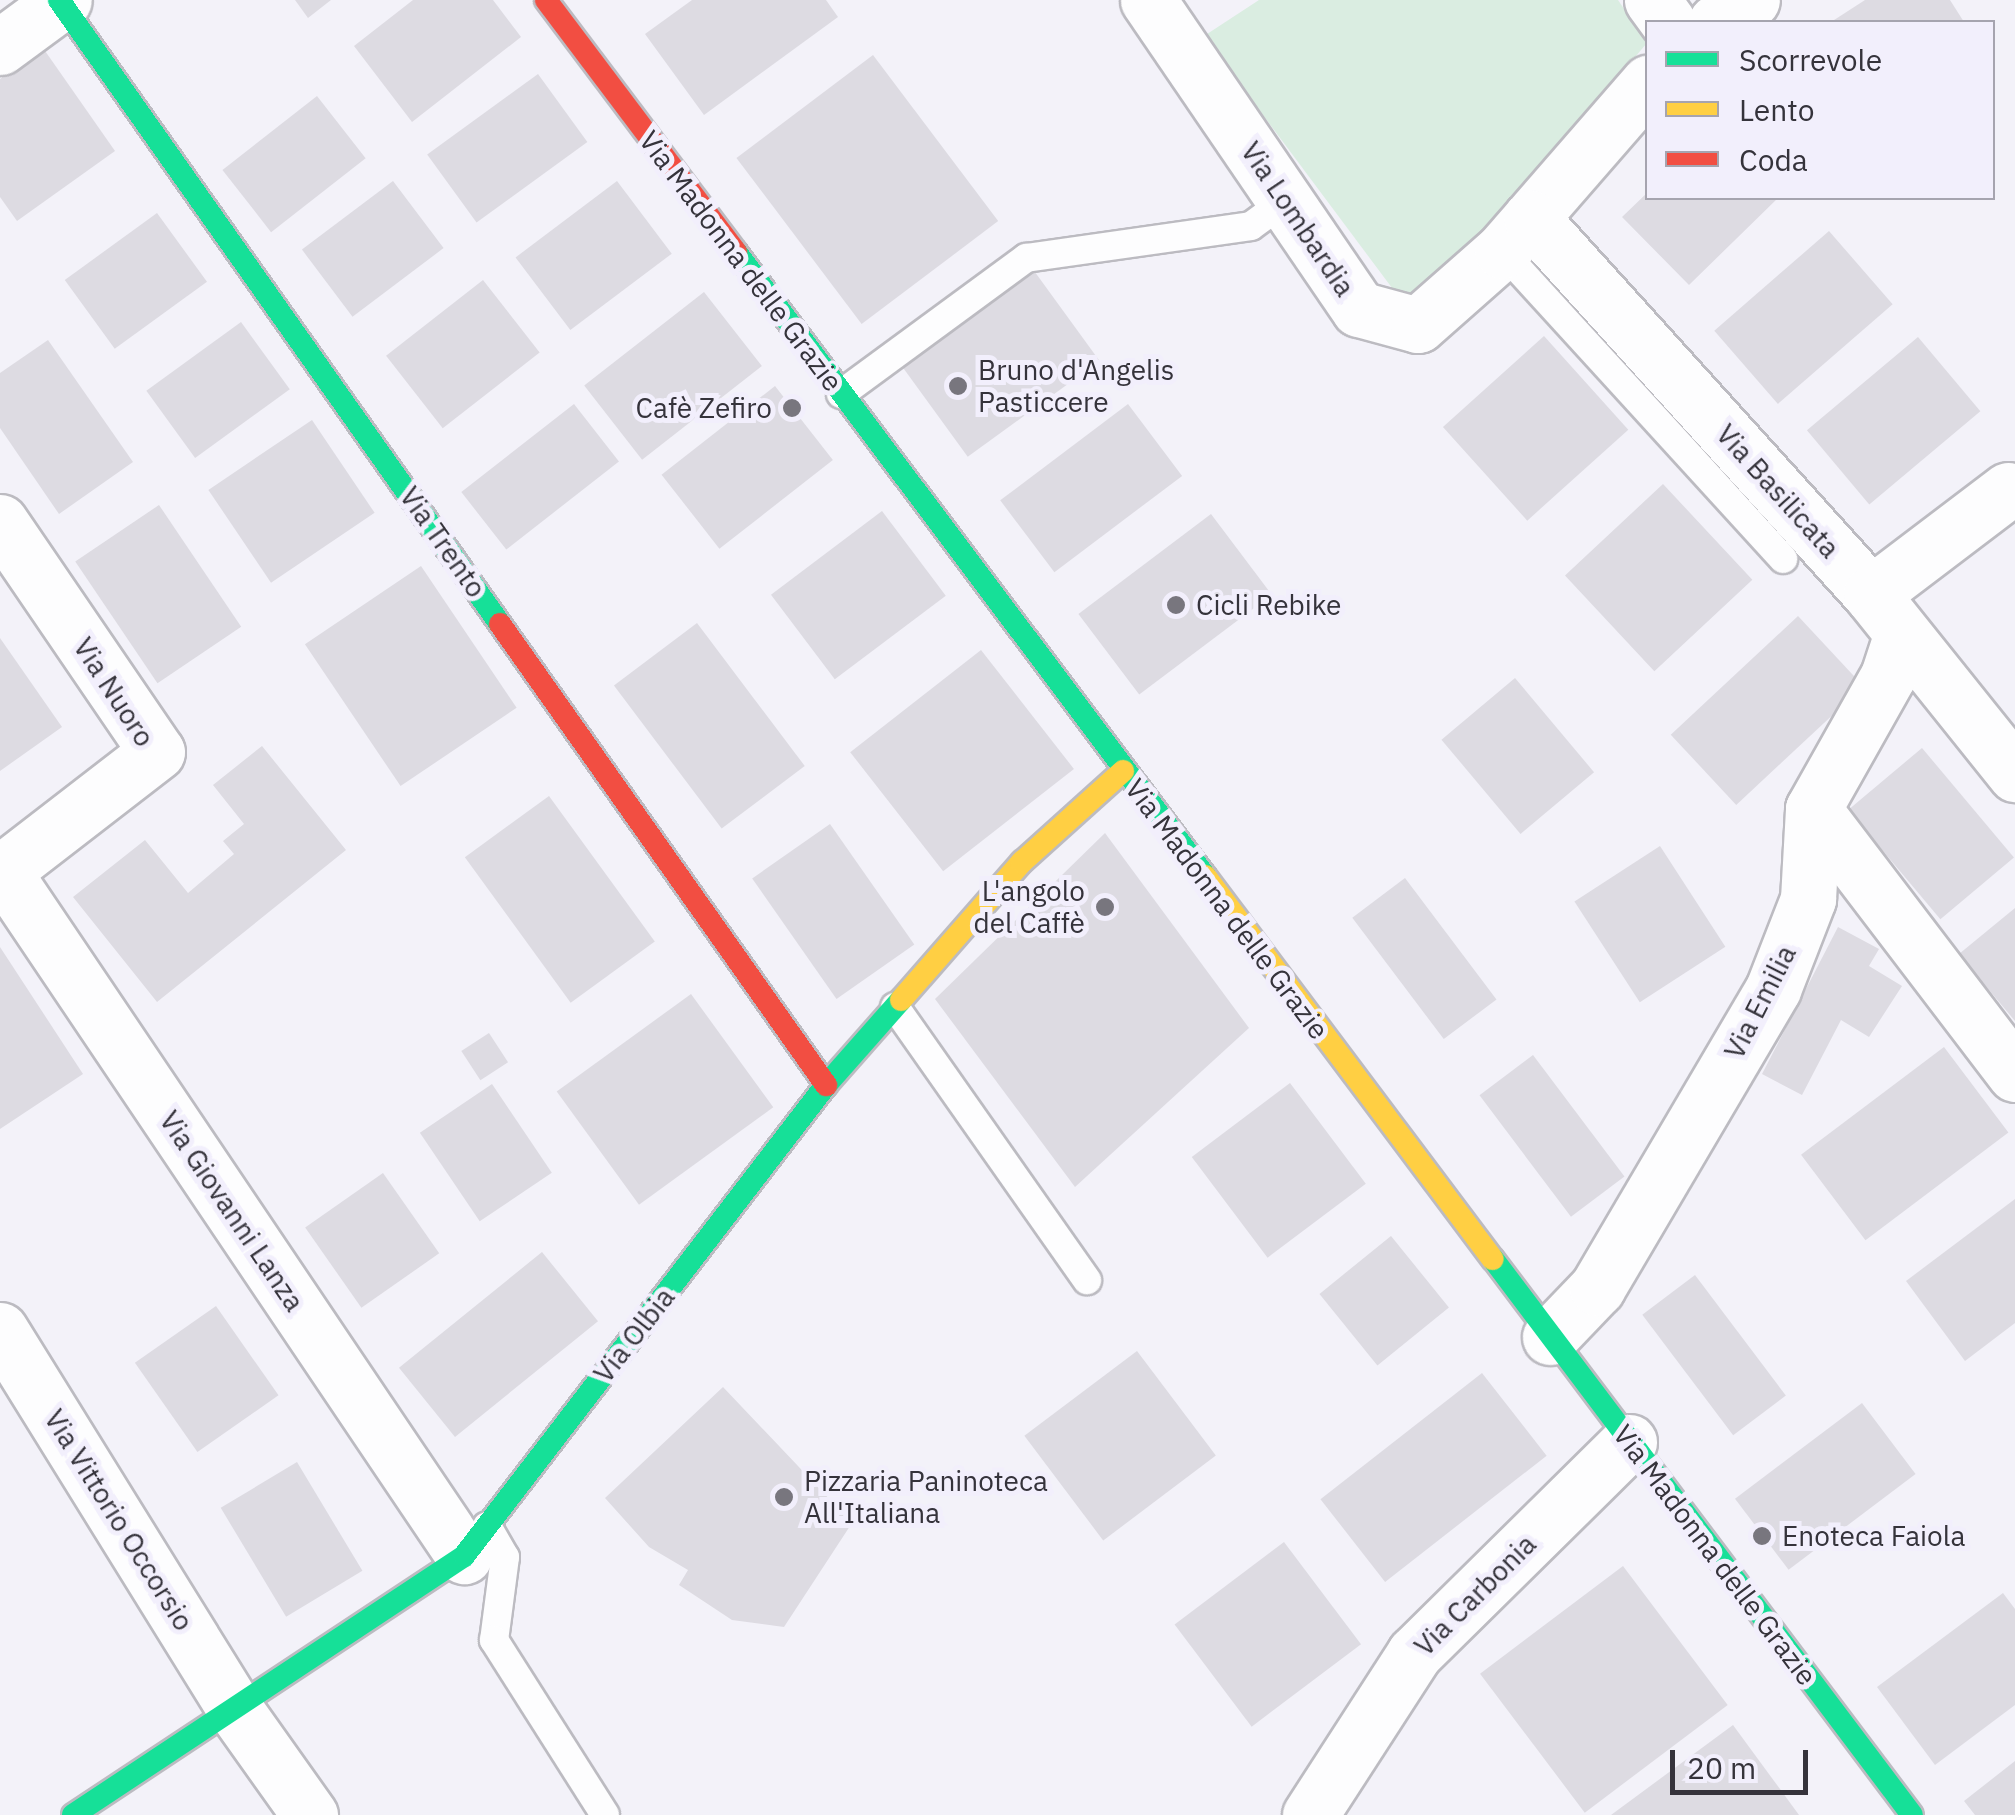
<!DOCTYPE html>
<html>
<head>
<meta charset="utf-8">
<style>
	body { margin:0 }
	#map { position:relative; width:2015px; height:1815px; overflow:hidden; background:#f3f2f9; font-family:"IBM Plex Sans",sans-serif }
	div>[style] { position:absolute }
	[style*='--x'] { left:calc(var(--x)*1px); top:calc(var(--y)*1px); width:calc(var(--w)*1px); rotate:calc(var(--a)*1deg) }
	.green>* { inset:0; background:#daede1 }
	.building>* { inset:0; background:#dddbe2; transform-origin:0 0 }
	.roads { filter:drop-shadow(2px 0 #bcbbc1) drop-shadow(-2px 0 #bcbbc1) drop-shadow(0 2px #bcbbc1) drop-shadow(0 -2px #bcbbc1) }
	.lane>* { height:28px; margin:-14px; padding:0 14px; transform-origin:14px; border-radius:14px; background:#fdfdfe }
	.street>* { height:55px; margin:-27.5px; padding:0 27.5px; transform-origin:27.5px; border-radius:27.5px; background:#fdfdfe }
	.fast>* { height:22px; margin:-11px; padding:0 11px; transform-origin:11px; border-radius:11px; background:#16e098 }
	.slow>* { height:22px; margin:-11px; padding:0 11px; transform-origin:11px; border-radius:11px; background:#ffcf43 }
	.jam>* { height:22px; margin:-11px; padding:0 11px; transform-origin:11px; border-radius:11px; background:#f24e42 }
	.dots>* { width:28px; height:28px; translate:-50% -50%; box-sizing:border-box; border:5px solid #f2effc; border-radius:50% }
	span { translate:-50% -50%; white-space:nowrap; text-align:center; line-height:1.15; -webkit-text-stroke:10px #f2effc; paint-order:stroke }
	.street-label { font-size:28px; color:#35333b }
	.poi-label { font-size:28px; color:#35333b }
	.left { translate:0 -50%; text-align:left }
	.right { translate:-100% -50%; text-align:right }
	.legend { position:absolute; left:1645px; top:20px; width:350px; height:180px; box-sizing:border-box; background:#f2effc; border:2px solid #a6a4af; margin:0; padding:12px 18px; list-style:none; font-size:30px; color:#35333b }
	.legend li { display:flex; align-items:center; gap:20px; height:50px }
	.legend b { width:50px; border:2px solid #a6a4af }
	.scale { position:absolute; left:1670px; top:1750px; width:138px; height:45px; box-sizing:border-box; border:5px solid #35333b; border-top:0; padding-left:12px; font-size:30px; line-height:35px; white-space:nowrap; color:#35333b; -webkit-text-stroke:8px #f2effc; paint-order:stroke }
</style>
</head>
<body>
<div id="map">
	<div class="green">
		<div style="clip-path:polygon(1259px 0,1618px 0,1647px 43px,1428px 300px,1401px 300px,1204px 36px)"></div>
	</div>
	<div class="building">
		<div style="clip-path:polygon(295px 0,331px 0,308px 18px)"></div>
		<div style="clip-path:polygon(413px 0,493px 0,521px 37px,412px 122px,354px 46px)"></div>
		<div style="clip-path:polygon(692px 0,826px 0,838px 17px,704px 115px,645px 34px)"></div>
		<div style="clip-path:polygon(1865px 0,1950px 0,1964px 22px,1831px 22px)"></div>
		<div style="clip-path:polygon(43px 48px,115px 151px,17px 221px,0 197px,0 79px)"></div>
		<div style="left:873px;top:55px;width:208px;height:171px;rotate:53deg"></div>
		<div style="left:538px;top:74px;width:84px;height:137px;rotate:54deg"></div>
		<div style="left:317px;top:96px;width:79px;height:120px;rotate:52deg"></div>
		<div style="left:393px;top:181px;width:84px;height:114px;rotate:53deg"></div>
		<div style="left:617px;top:181px;width:91px;height:127px;rotate:53deg"></div>
		<div style="clip-path:polygon(1648px 192px,1648px 198px,1778px 198px,1689px 285px,1622px 217px)"></div>
		<div style="left:157px;top:213px;width:85px;height:114px;rotate:54deg"></div>
		<div style="left:1829px;top:231px;width:97px;height:152px;rotate:49deg"></div>
		<div style="left:1032px;top:268px;width:115px;height:163px;rotate:54deg"></div>
		<div style="left:483px;top:280px;width:92px;height:123px;rotate:52deg"></div>
		<div style="left:704px;top:292px;width:94px;height:152px;rotate:52deg"></div>
		<div style="left:241px;top:322px;width:83px;height:117px;rotate:54deg"></div>
		<div style="left:1544px;top:336px;width:126px;height:136px;rotate:48deg"></div>
		<div style="left:1918px;top:337px;width:97px;height:145px;rotate:50deg"></div>
		<div style="clip-path:polygon(48px 340px,133px 462px,59px 514px,0 428px,0 373px)"></div>
		<div style="left:775px;top:386px;width:94px;height:144px;rotate:52deg"></div>
		<div style="left:574px;top:404px;width:73px;height:143px;rotate:52deg"></div>
		<div style="left:1128px;top:404px;width:90px;height:160px;rotate:53deg"></div>
		<div style="left:312px;top:420px;width:112px;height:125px;rotate:56deg"></div>
		<div style="left:1663px;top:484px;width:131px;height:134px;rotate:47deg"></div>
		<div style="left:159px;top:505px;width:147px;height:101px;rotate:56deg"></div>
		<div style="left:882px;top:511px;width:106px;height:139px;rotate:53deg"></div>
		<div style="left:1211px;top:514px;width:101px;height:166px;rotate:53deg"></div>
		<div style="left:421px;top:566px;width:171px;height:140px;rotate:56deg"></div>
		<div style="left:1798px;top:616px;width:96px;height:174px;rotate:47deg"></div>
		<div style="left:697px;top:623px;width:179px;height:104px;rotate:53deg"></div>
		<div style="clip-path:polygon(0 638px,62px 727px,0 771px)"></div>
		<div style="left:981px;top:650px;width:151px;height:166px;rotate:52deg"></div>
		<div style="left:1515px;top:678px;width:123px;height:96px;rotate:50deg"></div>
		<div style="clip-path:polygon(262px 746px,346px 850px,157px 1002px,73px 897px,145px 840px,188px 893px,234px 854px,223px 841px,244px 824px,213px 785px)"></div>
		<div style="left:1922px;top:748px;width:143px;height:96px;rotate:50deg"></div>
		<div style="left:549px;top:796px;width:180px;height:104px;rotate:54deg"></div>
		<div style="left:830px;top:824px;width:147px;height:95px;rotate:55deg"></div>
		<div style="clip-path:polygon(1105px 833px,1249px 1028px,1075px 1187px,935px 999px)"></div>
		<div style="left:1660px;top:846px;width:120px;height:102px;rotate:57deg"></div>
		<div style="left:1405px;top:878px;width:152px;height:66px;rotate:53deg"></div>
		<div style="clip-path:polygon(2015px 908px,2015px 1021px,1959px 954px)"></div>
		<div style="clip-path:polygon(1838px 927px,1879px 949px,1869px 966px,1902px 986px,1869px 1037px,1841px 1020px,1802px 1095px,1762px 1074px)"></div>
		<div style="clip-path:polygon(0 947px,83px 1074px,0 1129px)"></div>
		<div style="left:691px;top:994px;width:140px;height:166px;rotate:54deg"></div>
		<div style="left:489px;top:1033px;width:35px;height:33px;rotate:57deg"></div>
		<div style="left:1944px;top:1047px;width:107px;height:179px;rotate:53deg"></div>
		<div style="left:1533px;top:1055px;width:152px;height:67px;rotate:53deg"></div>
		<div style="left:1290px;top:1083px;width:126px;height:123px;rotate:53deg"></div>
		<div style="left:492px;top:1084px;width:107px;height:87px;rotate:56deg"></div>
		<div style="left:383px;top:1173px;width:98px;height:95px;rotate:55deg"></div>
		<div style="clip-path:polygon(2015px 1199px,2015px 1323px,1965px 1361px,1906px 1281px)"></div>
		<div style="left:1391px;top:1236px;width:92px;height:92px;rotate:51deg"></div>
		<div style="left:542px;top:1252px;width:89px;height:184px;rotate:51deg"></div>
		<div style="left:1695px;top:1275px;width:151px;height:66px;rotate:53deg"></div>
		<div style="left:216px;top:1306px;width:109px;height:99px;rotate:55deg"></div>
		<div style="left:1137px;top:1351px;width:131px;height:141px;rotate:53deg"></div>
		<div style="left:1482px;top:1373px;width:105px;height:205px;rotate:52deg"></div>
		<div style="clip-path:polygon(723px 1387px,852px 1523px,784px 1627px,732px 1620px,679px 1585px,688px 1570px,649px 1547px,605px 1498px)"></div>
		<div style="left:1862px;top:1403px;width:89px;height:159px;rotate:53deg"></div>
		<div style="left:297px;top:1462px;width:127px;height:89px;rotate:59deg"></div>
		<div style="left:1284px;top:1542px;width:128px;height:137px;rotate:53deg"></div>
		<div style="left:1623px;top:1566px;width:174px;height:179px;rotate:53deg"></div>
		<div style="clip-path:polygon(2003px 1593px,2015px 1609px,2015px 1705px,1935px 1765px,1877px 1687px)"></div>
		<div style="clip-path:polygon(1733px 1725px,1799px 1815px,1611px 1815px)"></div>
		<div style="clip-path:polygon(2015px 1761px,2015px 1815px,1975px 1815px,1964px 1801px)"></div>
	</div>
	<div class="roads">
		<div class="lane">
			<div style="--x:1502;--y:251;--w:417;--a:47.6"></div>
			<div style="--x:841;--y:394;--w:230;--a:-36.3"></div>
			<div style="--x:1026;--y:258;--w:227;--a:-8.1"></div>
			<div style="--x:1251;--y:226;--w:42;--a:-36.3"></div>
			<div style="--x:895;--y:1007;--w:334;--a:54.9"></div>
			<div style="--x:487;--y:1526;--w:36;--a:60"></div>
			<div style="--x:505;--y:1557;--w:84;--a:97.5"></div>
			<div style="--x:494;--y:1640;--w:207;--a:57.6"></div>
		</div>
		<div class="street">
			<div style="--x:1148;--y:0;--w:374;--a:55.7"></div>
			<div style="--x:1359;--y:309;--w:61;--a:15.2"></div>
			<div style="--x:1418;--y:325;--w:112;--a:-41.4"></div>
			<div style="--x:1502;--y:251;--w:223;--a:-49"></div>
			<div style="--x:1652;--y:0;--w:27;--a:54"></div>
			<div style="--x:1716;--y:22;--w:42;--a:-31.4"></div>
			<div style="--x:0;--y:47;--w:79;--a:-36.3"></div>
			<div style="--x:1531;--y:218;--w:507;--a:47.88"></div>
			<div style="--x:1871;--y:594;--w:231;--a:51.3"></div>
			<div style="--x:0;--y:522;--w:278;--a:55.7"></div>
			<div style="--x:157;--y:752;--w:195;--a:142.3"></div>
			<div style="--x:1871;--y:594;--w:172;--a:-37.2"></div>
			<div style="--x:1813;--y:809;--w:333;--a:52.7"></div>
			<div style="--x:0;--y:867;--w:831;--a:56.04"></div>
			<div style="--x:0;--y:1330;--w:448;--a:58.2"></div>
			<div style="--x:236;--y:1711;--w:128;--a:54.6"></div>
			<div style="--x:1550;--y:1337;--w:68;--a:-46.2"></div>
			<div style="--x:1597;--y:1288;--w:347;--a:-59.5"></div>
			<div style="--x:1773;--y:989;--w:97;--a:-68.7"></div>
			<div style="--x:1808;--y:899;--w:90;--a:-86.8"></div>
			<div style="--x:1813;--y:809;--w:153;--a:-60.6"></div>
			<div style="--x:1888;--y:676;--w:40;--a:-72"></div>
			<div style="--x:1310;--y:1815;--w:192;--a:-57.1"></div>
			<div style="--x:1414;--y:1654;--w:302;--a:-44.6"></div>
		</div>
		<div class="fast">
			<div style="--x:59;--y:0;--w:764;--a:54.75"></div>
			<div style="--x:736;--y:252;--w:781;--a:53.07"></div>
			<div style="--x:1493;--y:1259;--w:696;--a:53"></div>
			<div style="--x:73;--y:1815;--w:469;--a:-33.5"></div>
			<div style="--x:464;--y:1556;--w:594;--a:-52.45"></div>
			<div style="--x:826;--y:1085;--w:113;--a:-48.6"></div>
		</div>
		<div class="slow">
			<div style="--x:1205;--y:876;--w:479;--a:53.1"></div>
			<div style="--x:901;--y:1000;--w:184;--a:-48.8"></div>
			<div style="--x:1022;--y:862;--w:136;--a:-42"></div>
		</div>
		<div class="jam">
			<div style="--x:546;--y:0;--w:316;--a:53"></div>
			<div style="--x:500;--y:624;--w:565;--a:54.73"></div>
		</div>
	</div>
	<div class="dots">
		<div style="left:958px;top:386px;background:#78767e"></div>
		<div style="left:792px;top:408px;background:#78767e"></div>
		<div style="left:1176px;top:605px;background:#78767e"></div>
		<div style="left:1105px;top:907px;background:#78767e"></div>
		<div style="left:784px;top:1497px;background:#78767e"></div>
		<div style="left:1762px;top:1536px;background:#78767e"></div>
	</div>
	<div class="street-label">
		<span style="left:1298px;top:219px;rotate:56deg">Via Lombardia</span>
		<span style="left:741px;top:261px;rotate:53deg">Via Madonna delle Grazie</span>
		<span style="left:1778px;top:491px;rotate:48deg">Via Basilicata</span>
		<span style="left:443px;top:542px;rotate:55deg">Via Trento</span>
		<span style="left:114px;top:692px;rotate:57deg">Via Nuoro</span>
		<span style="left:1227px;top:909px;rotate:53deg">Via Madonna delle Grazie</span>
		<span style="left:1760px;top:1002px;rotate:-63deg">Via Emilia</span>
		<span style="left:232px;top:1211px;rotate:56deg">Via Giovanni Lanza</span>
		<span style="left:634px;top:1335px;rotate:-52deg">Via Olbia</span>
		<span style="left:119px;top:1520px;rotate:58deg">Via Vittorio Occorsio</span>
		<span style="left:1715px;top:1555px;rotate:53deg">Via Madonna delle Grazie</span>
		<span style="left:1475px;top:1595px;rotate:-45deg">Via Carbonia</span>
	</div>
	<div class="poi-label">
		<span class="left" style="left:978px;top:386px">Bruno d'Angelis<br>Pasticcere</span>
		<span class="right" style="left:772px;top:408px">Cafè Zefiro</span>
		<span class="left" style="left:1196px;top:605px">Cicli Rebike</span>
		<span class="right" style="left:1085px;top:907px">L'angolo<br>del Caffè</span>
		<span class="left" style="left:804px;top:1497px">Pizzaria Paninoteca<br>All'Italiana</span>
		<span class="left" style="left:1782px;top:1536px">Enoteca Faiola</span>
	</div>
	<ul class="legend">
	<li><b style="height:12px;background:#16e098"></b>Scorrevole</li>
	<li><b style="height:12px;background:#ffcf43"></b>Lento</li>
	<li><b style="height:12px;background:#f24e42"></b>Coda</li>
	</ul>
	<div class="scale">20 m</div>
</div>
</body>
</html>
